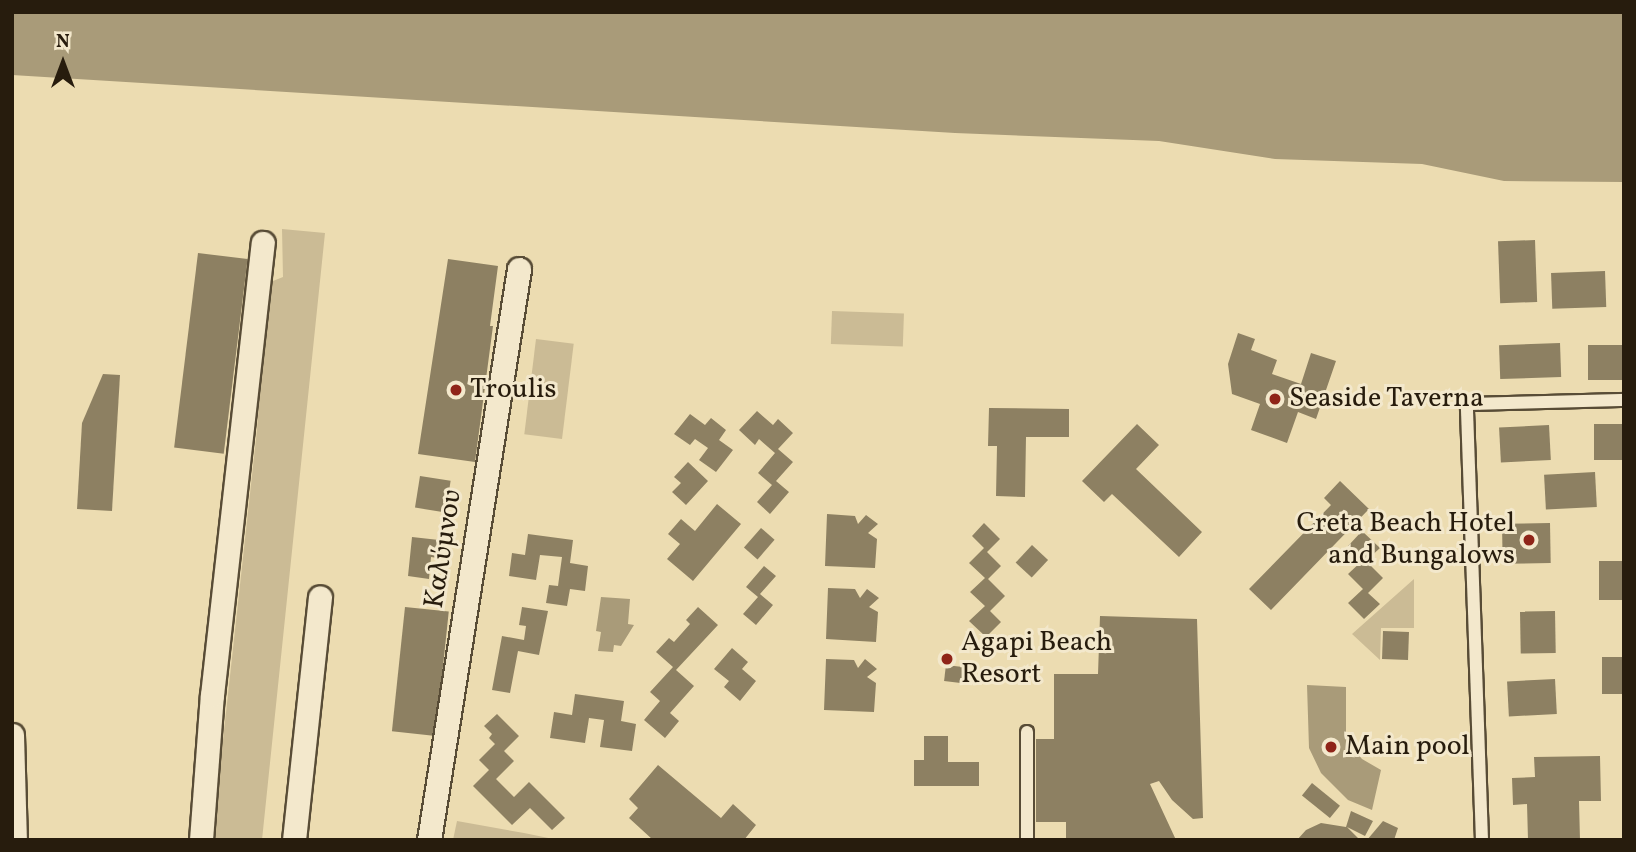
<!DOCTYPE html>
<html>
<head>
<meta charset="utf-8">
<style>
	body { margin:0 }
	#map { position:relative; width:1636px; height:852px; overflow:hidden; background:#ecdcb1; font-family:Vollkorn,serif }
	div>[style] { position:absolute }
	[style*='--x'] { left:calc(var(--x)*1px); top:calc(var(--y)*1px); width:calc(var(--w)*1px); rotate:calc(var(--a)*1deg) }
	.green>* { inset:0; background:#cbbb95; transform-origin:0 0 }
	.water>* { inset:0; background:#a99b79 }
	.building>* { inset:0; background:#8d8062; transform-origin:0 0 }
	.roads { filter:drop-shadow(2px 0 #584c36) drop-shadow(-2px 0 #584c36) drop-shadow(0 2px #584c36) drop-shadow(0 -2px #584c36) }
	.lane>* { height:12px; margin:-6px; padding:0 6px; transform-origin:6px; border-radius:6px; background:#f3e8cc }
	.street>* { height:23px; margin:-11.5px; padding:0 11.5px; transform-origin:11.5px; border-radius:11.5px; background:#f3e8cc }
	.dots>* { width:19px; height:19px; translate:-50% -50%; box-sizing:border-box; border:4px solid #f3e8cc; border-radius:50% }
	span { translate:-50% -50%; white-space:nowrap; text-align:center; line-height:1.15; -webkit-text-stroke:6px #f3e8cc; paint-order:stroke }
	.poi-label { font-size:28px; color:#271c0d }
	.left { translate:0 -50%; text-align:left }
	.right { translate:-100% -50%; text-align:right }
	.street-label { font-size:28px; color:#271c0d }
	.frame { position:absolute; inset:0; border:14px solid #271c0d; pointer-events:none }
	.north { position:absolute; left:28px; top:28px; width:70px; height:70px; -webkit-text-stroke:5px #f3e8cc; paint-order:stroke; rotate:0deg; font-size:19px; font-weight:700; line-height:28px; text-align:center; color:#271c0d }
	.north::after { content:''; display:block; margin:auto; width:24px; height:32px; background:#271c0d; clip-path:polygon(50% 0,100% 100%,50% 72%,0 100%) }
</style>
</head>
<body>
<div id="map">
	<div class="green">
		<div style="clip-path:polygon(282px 229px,325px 233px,262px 840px,212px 840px,257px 430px,268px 283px,283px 277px)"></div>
		<div style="left:832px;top:311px;width:72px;height:33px;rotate:2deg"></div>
		<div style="left:536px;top:339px;width:38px;height:96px;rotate:7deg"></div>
		<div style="clip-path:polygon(1414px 579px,1414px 628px,1381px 628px,1380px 660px,1352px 634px)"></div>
		<div style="clip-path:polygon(457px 821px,524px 833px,558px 840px,453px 840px)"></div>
	</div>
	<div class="water">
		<div style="clip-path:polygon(12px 12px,1624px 12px,1624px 182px,1504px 181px,1422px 164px,1275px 159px,1159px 141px,955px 133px,12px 75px)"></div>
		<div style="clip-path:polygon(601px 597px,630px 599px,628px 624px,634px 625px,621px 646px,614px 645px,613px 652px,598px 651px,601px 632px,596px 631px)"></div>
		<div style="clip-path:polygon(1307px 685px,1346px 687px,1346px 732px,1352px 747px,1362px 759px,1381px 770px,1372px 810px,1348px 800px,1321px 773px,1309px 748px)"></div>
	</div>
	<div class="building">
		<div style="left:1535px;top:240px;width:62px;height:37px;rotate:88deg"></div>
		<div style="left:198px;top:253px;width:50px;height:196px;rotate:7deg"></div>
		<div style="clip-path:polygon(448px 259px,498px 266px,490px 326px,493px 326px,475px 462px,418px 454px)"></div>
		<div style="left:1605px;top:271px;width:36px;height:54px;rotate:88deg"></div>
		<div style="clip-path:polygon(1238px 333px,1255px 339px,1251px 350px,1277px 360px,1272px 374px,1301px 384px,1311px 353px,1336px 361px,1316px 419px,1298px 412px,1287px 443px,1251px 430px,1260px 404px,1232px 394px,1228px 364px)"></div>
		<div style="left:1560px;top:343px;width:34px;height:61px;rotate:88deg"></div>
		<div style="left:1624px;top:345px;width:35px;height:36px;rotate:90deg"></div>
		<div style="clip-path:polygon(103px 374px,120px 375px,112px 511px,77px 509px,82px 423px)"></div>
		<div style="clip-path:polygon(989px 408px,1069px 409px,1069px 437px,1026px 437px,1025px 497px,996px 496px,997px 446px,988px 446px)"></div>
		<div style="clip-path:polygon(757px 411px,773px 425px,778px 419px,793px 433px,778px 449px,793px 462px,776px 481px,789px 492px,770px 514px,757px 502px,772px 485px,758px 473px,775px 453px,759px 439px,755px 445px,739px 430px)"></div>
		<div style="clip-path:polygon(690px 414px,705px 425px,711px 418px,726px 430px,719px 440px,733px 450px,716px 472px,699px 460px,708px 448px,695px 439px,690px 445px,674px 434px)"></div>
		<div style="clip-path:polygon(1137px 424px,1159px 445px,1136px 469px,1202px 532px,1179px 557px,1112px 494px,1104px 502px,1082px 481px)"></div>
		<div style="left:1624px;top:424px;width:36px;height:30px;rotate:90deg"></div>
		<div style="left:1549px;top:425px;width:35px;height:50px;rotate:87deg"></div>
		<div style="clip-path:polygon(688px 462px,708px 481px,686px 505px,672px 492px,681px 483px,674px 477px)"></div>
		<div style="left:1595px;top:472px;width:35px;height:51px;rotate:87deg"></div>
		<div style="left:420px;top:476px;width:31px;height:32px;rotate:9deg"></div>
		<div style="clip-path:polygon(1340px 481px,1369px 509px,1271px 610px,1249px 589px,1331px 505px,1324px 498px)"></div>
		<div style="clip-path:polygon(717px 504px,741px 524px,693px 581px,667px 559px,680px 544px,668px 534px,681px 519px,695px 531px)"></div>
		<div style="clip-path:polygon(827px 514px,855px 516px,858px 524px,866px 515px,878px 524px,868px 533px,877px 539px,875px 568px,825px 566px)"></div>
		<div style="clip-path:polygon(984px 523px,1000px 539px,987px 552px,1001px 566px,988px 579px,1005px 596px,990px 611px,1001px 622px,986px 637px,969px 621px,985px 606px,970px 592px,985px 578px,969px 563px,984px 548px,972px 536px)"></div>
		<div style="left:1550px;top:523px;width:40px;height:48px;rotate:89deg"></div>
		<div style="left:761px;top:528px;width:18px;height:26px;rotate:41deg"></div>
		<div style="clip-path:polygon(1362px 531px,1380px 548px,1366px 561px,1383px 578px,1368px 593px,1380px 604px,1364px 619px,1348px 603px,1363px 589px,1348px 574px,1363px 560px,1348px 546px)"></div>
		<div style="clip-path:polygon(528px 534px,573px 540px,570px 563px,588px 566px,585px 591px,570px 589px,567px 606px,546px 603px,549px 585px,558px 586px,562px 557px,540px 555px,536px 580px,509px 576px,512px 553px,525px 555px)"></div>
		<div style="clip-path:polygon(412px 537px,448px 541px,445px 559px,431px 557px,429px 579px,408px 576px)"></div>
		<div style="left:1032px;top:545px;width:22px;height:24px;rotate:43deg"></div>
		<div style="left:1624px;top:561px;width:39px;height:25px;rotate:90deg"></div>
		<div style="clip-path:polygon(764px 566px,776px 576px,760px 594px,773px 605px,756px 625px,743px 614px,758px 597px,746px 587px)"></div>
		<div style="clip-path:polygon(828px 588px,855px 589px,860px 598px,867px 589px,879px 598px,869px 607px,878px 612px,876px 642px,826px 639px)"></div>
		<div style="left:405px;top:607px;width:44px;height:125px;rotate:6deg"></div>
		<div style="clip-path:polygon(522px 607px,548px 611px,539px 655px,518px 651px,510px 693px,492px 690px,502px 636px,524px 640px,526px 626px,519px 625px)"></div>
		<div style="clip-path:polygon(698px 607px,718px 625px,676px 670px,694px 686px,670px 713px,679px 721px,665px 738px,644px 720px,660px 701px,650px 692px,673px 667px,656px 652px,669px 638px,674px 642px,690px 624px,686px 620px)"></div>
		<div style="left:1555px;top:611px;width:42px;height:35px;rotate:89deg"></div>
		<div style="clip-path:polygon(1100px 616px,1197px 619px,1203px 818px,1193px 819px,1172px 800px,1159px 781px,1150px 784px,1176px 840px,1066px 840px,1066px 822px,1036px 822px,1036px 739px,1054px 739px,1054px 674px,1098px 674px)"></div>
		<div style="left:1383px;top:631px;width:26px;height:28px;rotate:2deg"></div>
		<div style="clip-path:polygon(732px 648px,748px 662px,742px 669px,756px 681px,740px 701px,724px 687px,729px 681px,714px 669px)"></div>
		<div style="left:1624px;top:657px;width:37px;height:22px;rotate:90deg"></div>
		<div style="clip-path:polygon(826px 659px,854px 660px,858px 668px,865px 659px,877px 669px,867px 677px,876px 683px,874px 712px,824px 710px)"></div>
		<div style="left:946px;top:665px;width:23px;height:16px;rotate:7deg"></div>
		<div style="left:1555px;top:679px;width:35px;height:48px;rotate:87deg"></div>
		<div style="clip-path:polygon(575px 694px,624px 701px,621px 721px,636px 724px,632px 751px,600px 747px,604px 720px,589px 718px,585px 743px,550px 738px,554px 712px,572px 715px)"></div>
		<div style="clip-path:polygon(497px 714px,519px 736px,504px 751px,514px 761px,496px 779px,514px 797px,529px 782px,565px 818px,552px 830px,530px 808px,512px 825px,473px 786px,489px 770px,479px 760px,495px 744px,489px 738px,492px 734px,484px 726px)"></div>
		<div style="clip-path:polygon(924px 736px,948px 736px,948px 762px,979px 762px,979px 786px,914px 786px,914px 760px,924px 760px)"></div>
		<div style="clip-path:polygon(1600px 756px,1601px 801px,1579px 801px,1580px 840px,1528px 840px,1527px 804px,1513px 805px,1512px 778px,1535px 777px,1534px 757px)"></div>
		<div style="clip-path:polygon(658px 765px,721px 818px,733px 804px,756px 825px,744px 840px,653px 840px,629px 818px,638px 808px,629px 799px)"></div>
		<div style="left:1312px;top:783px;width:36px;height:16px;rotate:39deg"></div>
		<div style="clip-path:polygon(1351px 811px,1373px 821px,1365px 836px,1347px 827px,1360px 840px,1297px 840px,1306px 830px,1321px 823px,1346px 827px)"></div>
		<div style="clip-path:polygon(1383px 821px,1398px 828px,1394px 840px,1367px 840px)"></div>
	</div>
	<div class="roads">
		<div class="lane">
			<div style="--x:1027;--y:840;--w:108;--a:-90"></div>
			<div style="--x:1482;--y:840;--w:436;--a:-92"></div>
			<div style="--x:1467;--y:404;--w:157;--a:-1.5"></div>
		</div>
		<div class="street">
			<div style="--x:12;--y:735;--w:105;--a:88.4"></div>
			<div style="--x:201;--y:840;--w:145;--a:-85.7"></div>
			<div style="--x:212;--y:695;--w:455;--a:-83.6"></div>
			<div style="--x:294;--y:840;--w:244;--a:-83.9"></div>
			<div style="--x:429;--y:840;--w:578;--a:-81.04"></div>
		</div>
	</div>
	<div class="dots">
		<div style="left:456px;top:390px;background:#8f2418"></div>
		<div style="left:1275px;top:399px;background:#8f2418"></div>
		<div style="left:1529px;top:540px;background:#8f2418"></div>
		<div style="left:947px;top:659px;background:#8f2418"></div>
		<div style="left:1331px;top:747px;background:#8f2418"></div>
	</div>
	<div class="poi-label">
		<span class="left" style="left:470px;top:390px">Troulis</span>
		<span class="left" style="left:1289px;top:399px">Seaside Taverna</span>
		<span class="right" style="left:1515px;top:540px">Creta Beach Hotel<br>and Bungalows</span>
		<span class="left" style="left:961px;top:659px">Agapi Beach<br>Resort</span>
		<span class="left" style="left:1345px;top:747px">Main pool</span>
	</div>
	<div class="street-label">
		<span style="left:444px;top:549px;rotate:-81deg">Καλύμνου</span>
	</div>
	<div class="frame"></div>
	<div class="north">N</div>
</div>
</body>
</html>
